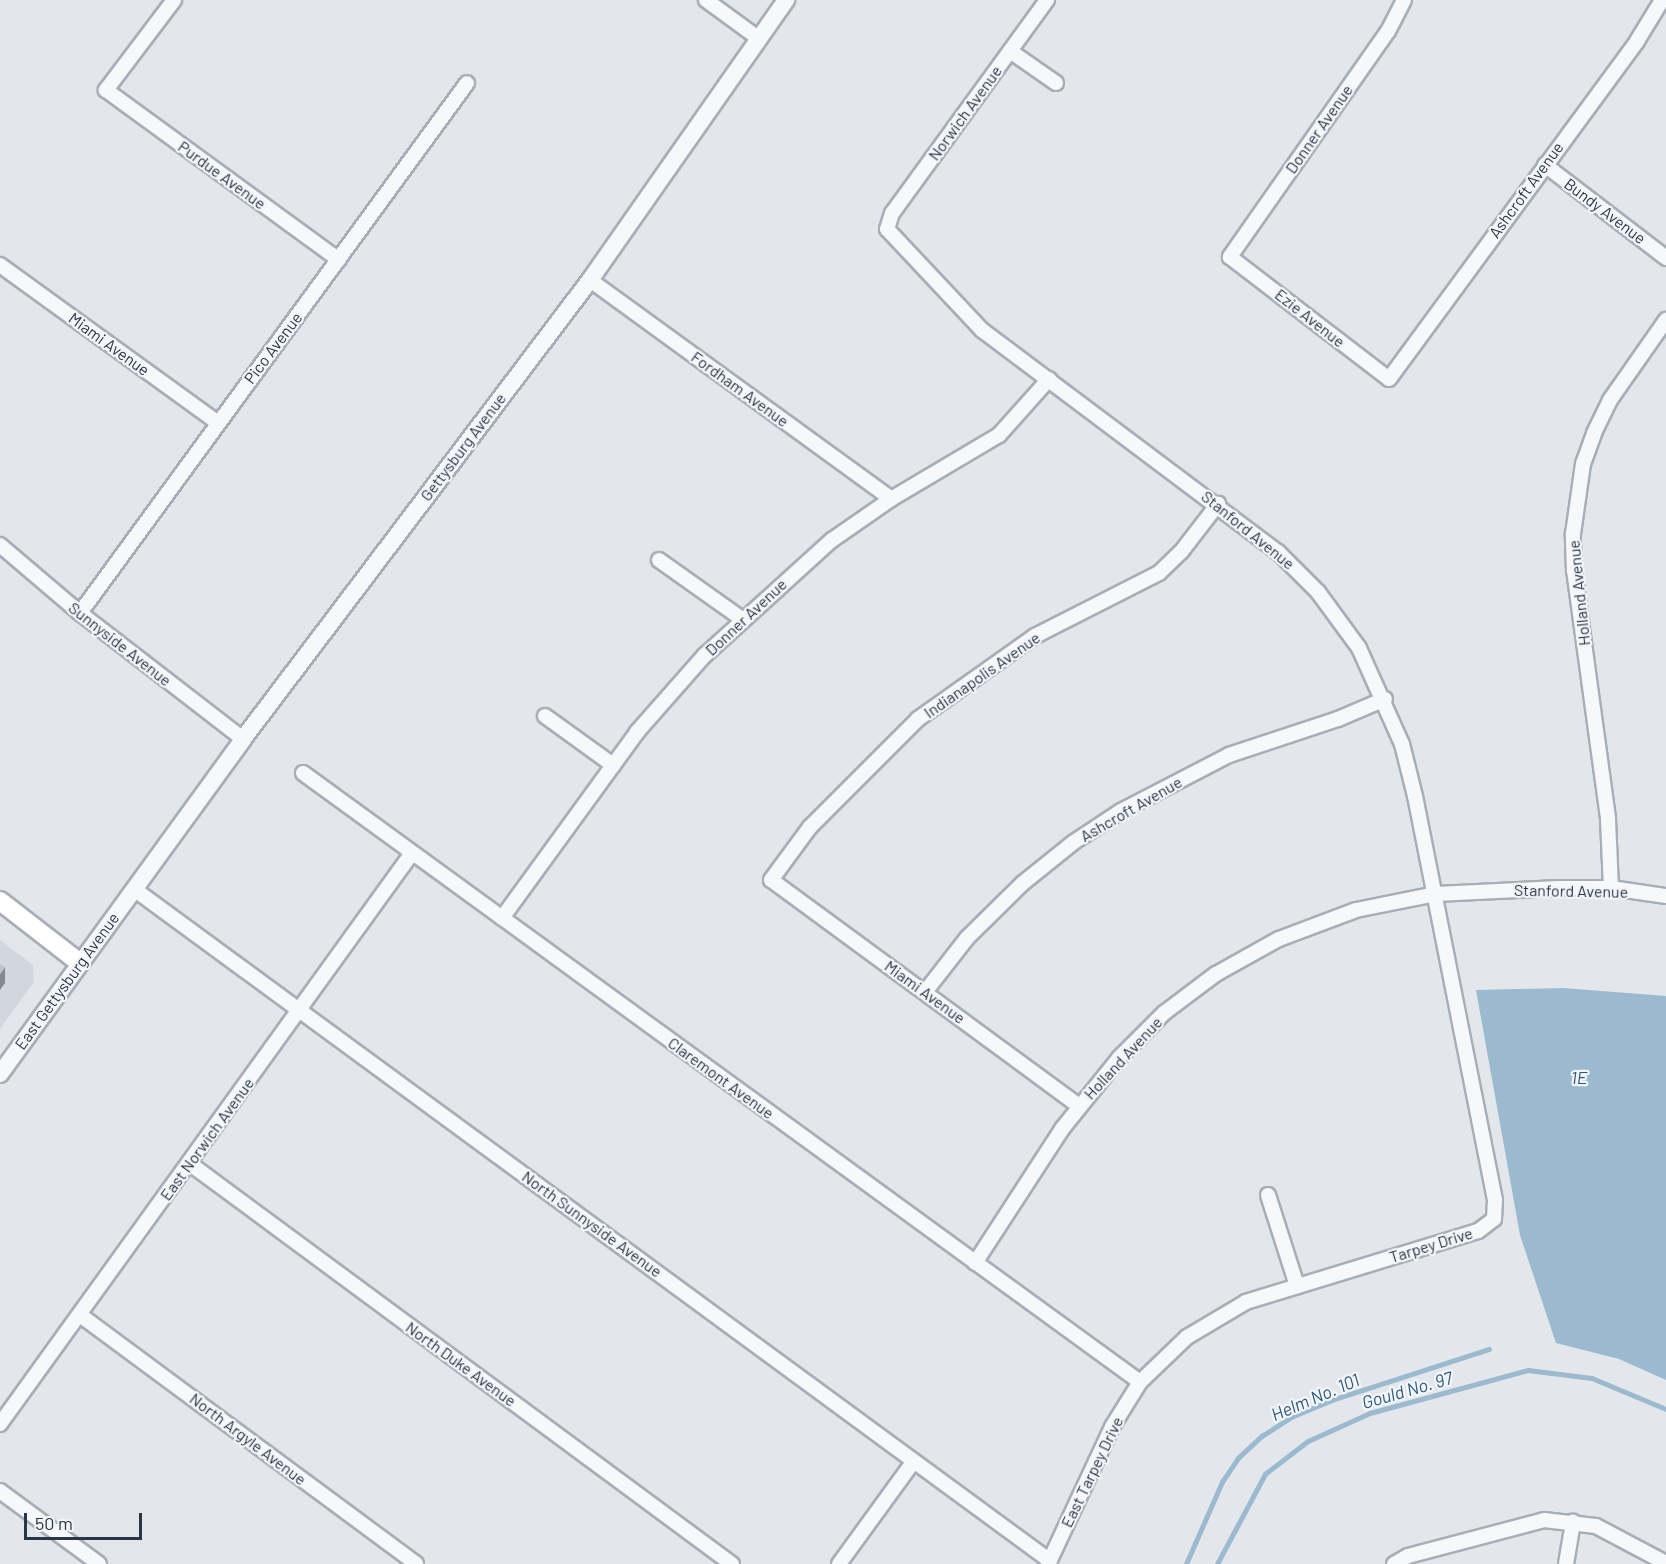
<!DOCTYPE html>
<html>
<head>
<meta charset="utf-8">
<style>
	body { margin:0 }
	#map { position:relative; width:1666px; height:1564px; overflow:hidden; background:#e3e7ec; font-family:Barlow,sans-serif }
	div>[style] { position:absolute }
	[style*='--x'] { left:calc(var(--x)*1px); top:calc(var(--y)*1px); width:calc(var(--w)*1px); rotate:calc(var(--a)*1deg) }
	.built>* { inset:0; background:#d1d7df }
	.water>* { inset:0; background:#9bb9cf }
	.stream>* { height:4.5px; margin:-2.25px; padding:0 2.25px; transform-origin:2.25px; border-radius:2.25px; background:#9bb9cf }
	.roads { filter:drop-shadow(2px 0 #a7aeb7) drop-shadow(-2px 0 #a7aeb7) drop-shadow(0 2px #a7aeb7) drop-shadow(0 -2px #a7aeb7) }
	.minor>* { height:14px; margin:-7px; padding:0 7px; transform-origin:7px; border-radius:7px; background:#f6f8fa }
	.tertiary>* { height:16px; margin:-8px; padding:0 8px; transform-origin:8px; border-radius:8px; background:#f6f8fa }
	.secondary>* { height:18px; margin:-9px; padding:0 9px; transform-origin:9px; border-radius:9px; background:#fff }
	.shaded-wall>* { inset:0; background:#848990 }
	.building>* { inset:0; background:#bcc4cd }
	span { translate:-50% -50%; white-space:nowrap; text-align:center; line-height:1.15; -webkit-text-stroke:4.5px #f3f6f9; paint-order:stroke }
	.street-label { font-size:16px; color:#293647 }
	.water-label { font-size:18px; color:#2e597f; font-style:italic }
	.scale { position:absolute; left:24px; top:1513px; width:118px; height:27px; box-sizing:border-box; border:3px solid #293647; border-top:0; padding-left:8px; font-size:18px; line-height:21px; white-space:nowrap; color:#293647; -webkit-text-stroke:4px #f3f6f9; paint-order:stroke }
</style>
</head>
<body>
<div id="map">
	<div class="built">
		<div style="clip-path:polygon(0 940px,33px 965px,34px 982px,0 1029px)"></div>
	</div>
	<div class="water">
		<div style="clip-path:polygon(1563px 988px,1666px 996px,1666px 1380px,1619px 1359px,1556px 1343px,1520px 1235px,1476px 990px)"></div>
	</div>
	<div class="stream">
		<div style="--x:1186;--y:1564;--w:90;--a:-66.3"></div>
		<div style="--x:1222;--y:1482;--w:29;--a:-56"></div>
		<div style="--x:1238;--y:1458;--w:33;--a:-43"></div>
		<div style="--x:1262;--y:1436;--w:35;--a:-33"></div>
		<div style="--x:1291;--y:1417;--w:44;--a:-22.5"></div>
		<div style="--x:1332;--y:1400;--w:165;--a:-18"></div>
		<div style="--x:1217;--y:1564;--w:102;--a:-61.9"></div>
		<div style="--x:1265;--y:1474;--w:54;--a:-37.5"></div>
		<div style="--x:1308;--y:1441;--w:68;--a:-24.3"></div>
		<div style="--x:1370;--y:1413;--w:164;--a:-15.2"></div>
		<div style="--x:1528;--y:1370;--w:64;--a:7.1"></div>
		<div style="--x:1592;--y:1378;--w:80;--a:22.7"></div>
	</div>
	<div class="roads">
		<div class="minor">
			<div style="--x:174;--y:0;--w:113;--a:127.1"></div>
			<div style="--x:106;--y:90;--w:288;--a:36.1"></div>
			<div style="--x:706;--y:0;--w:64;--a:36.2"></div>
			<div style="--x:1047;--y:0;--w:263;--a:126"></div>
			<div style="--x:892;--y:213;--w:17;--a:107"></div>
			<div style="--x:887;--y:229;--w:139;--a:46.8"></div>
			<div style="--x:982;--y:330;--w:370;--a:36.9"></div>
			<div style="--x:1278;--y:552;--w:57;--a:45"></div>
			<div style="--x:1318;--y:592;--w:69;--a:53.8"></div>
			<div style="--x:1359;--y:648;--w:105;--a:65.9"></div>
			<div style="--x:1402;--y:744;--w:54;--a:76"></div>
			<div style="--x:1415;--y:796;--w:412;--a:78.8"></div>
			<div style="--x:1495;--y:1200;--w:19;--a:93"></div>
			<div style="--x:1494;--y:1219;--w:20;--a:143"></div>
			<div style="--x:1478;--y:1231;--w:243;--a:163"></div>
			<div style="--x:1246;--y:1302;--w:69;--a:149.3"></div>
			<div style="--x:1187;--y:1337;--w:65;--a:136.2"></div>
			<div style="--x:1140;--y:1382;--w:53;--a:121.9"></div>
			<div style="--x:1112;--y:1427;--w:151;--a:115"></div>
			<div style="--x:1404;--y:0;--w:35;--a:117"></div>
			<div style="--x:1388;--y:31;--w:276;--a:125"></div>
			<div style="--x:1230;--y:257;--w:200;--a:37.5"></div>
			<div style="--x:1389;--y:379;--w:419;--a:-53.7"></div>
			<div style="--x:1637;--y:41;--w:48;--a:-58.6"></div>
			<div style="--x:1010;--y:51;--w:56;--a:34.8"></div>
			<div style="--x:1545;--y:165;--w:153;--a:37.5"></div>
			<div style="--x:0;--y:265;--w:269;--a:35.9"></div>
			<div style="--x:590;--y:280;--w:372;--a:36"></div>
			<div style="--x:0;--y:545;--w:105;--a:40.4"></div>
			<div style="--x:80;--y:613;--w:206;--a:37.7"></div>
			<div style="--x:659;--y:560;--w:102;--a:35.4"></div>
			<div style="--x:80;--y:613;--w:656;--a:-53.86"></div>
			<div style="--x:545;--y:716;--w:84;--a:35.8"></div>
			<div style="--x:303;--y:773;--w:1035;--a:36.04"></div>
			<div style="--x:1611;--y:888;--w:70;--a:-92.5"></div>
			<div style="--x:1608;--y:818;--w:249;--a:-97.8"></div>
			<div style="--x:1574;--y:571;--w:37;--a:-92"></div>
			<div style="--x:1573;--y:534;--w:71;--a:-81.9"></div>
			<div style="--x:1583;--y:464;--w:33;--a:-70"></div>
			<div style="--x:1594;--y:433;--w:37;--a:-64"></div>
			<div style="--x:1610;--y:400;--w:98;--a:-55"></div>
			<div style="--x:134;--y:889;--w:1136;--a:36.26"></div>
			<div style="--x:502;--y:918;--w:230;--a:-54"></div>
			<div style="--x:637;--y:732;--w:103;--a:-48.6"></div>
			<div style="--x:705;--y:655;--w:171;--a:-42.2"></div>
			<div style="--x:832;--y:540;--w:72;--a:-34.8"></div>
			<div style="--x:891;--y:499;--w:126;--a:-30.7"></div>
			<div style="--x:999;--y:435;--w:75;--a:-48.2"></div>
			<div style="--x:925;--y:992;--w:68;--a:-52.1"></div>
			<div style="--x:967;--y:938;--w:78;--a:-44.5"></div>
			<div style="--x:1023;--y:883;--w:65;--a:-38.8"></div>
			<div style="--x:1074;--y:842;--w:56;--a:-33.4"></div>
			<div style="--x:1121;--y:811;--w:122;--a:-27.4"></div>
			<div style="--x:1229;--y:755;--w:115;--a:-18.3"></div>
			<div style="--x:1338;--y:719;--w:51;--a:-23.1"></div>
			<div style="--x:1079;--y:1106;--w:382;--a:-143.7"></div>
			<div style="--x:771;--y:880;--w:66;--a:-53.7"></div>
			<div style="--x:810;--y:827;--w:153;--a:-45"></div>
			<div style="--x:918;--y:719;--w:143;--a:-35.4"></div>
			<div style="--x:1035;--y:636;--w:139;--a:-26.9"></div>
			<div style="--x:1159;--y:573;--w:30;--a:-44"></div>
			<div style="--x:1181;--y:552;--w:61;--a:-52.4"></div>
			<div style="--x:189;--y:1163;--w:675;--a:36.45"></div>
			<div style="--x:1268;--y:1195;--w:96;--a:72.3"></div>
			<div style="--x:975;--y:1263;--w:160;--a:-57"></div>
			<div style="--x:1062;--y:1129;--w:91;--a:-51.2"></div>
			<div style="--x:1119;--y:1058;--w:64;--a:-45"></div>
			<div style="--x:1164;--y:1013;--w:65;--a:-36.9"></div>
			<div style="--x:1216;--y:974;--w:72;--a:-29.1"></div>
			<div style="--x:1279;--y:939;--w:82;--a:-20.6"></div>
			<div style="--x:1356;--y:910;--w:82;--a:-11.3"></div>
			<div style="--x:1436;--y:894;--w:123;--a:-2.8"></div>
			<div style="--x:1559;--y:888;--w:52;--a:0"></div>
			<div style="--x:1611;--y:888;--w:56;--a:8.3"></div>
			<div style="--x:80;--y:1315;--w:418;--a:36.5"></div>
			<div style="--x:0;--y:1424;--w:704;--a:-54.19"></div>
			<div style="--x:0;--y:1491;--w:123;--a:36.4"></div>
			<div style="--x:839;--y:1564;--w:126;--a:-54"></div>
			<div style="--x:1394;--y:1564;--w:16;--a:-30"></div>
			<div style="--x:1408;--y:1556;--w:141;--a:-14.8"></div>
			<div style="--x:1544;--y:1520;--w:52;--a:6.6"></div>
			<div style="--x:1596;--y:1526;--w:79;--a:27.9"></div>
			<div style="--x:1566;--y:1564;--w:43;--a:-80.5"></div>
		</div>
		<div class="tertiary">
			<div style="--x:0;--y:1074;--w:414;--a:-54"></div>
			<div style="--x:243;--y:739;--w:575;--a:-52.91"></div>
			<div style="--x:590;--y:280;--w:342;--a:-55"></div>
		</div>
		<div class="secondary">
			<div style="--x:0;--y:901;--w:101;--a:37.8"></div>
		</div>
	</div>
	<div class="shaded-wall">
		<div style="clip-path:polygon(5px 967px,5px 983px,0 990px,0 974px)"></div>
	</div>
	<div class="building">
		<div style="clip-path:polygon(0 964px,5px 967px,0 974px)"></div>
	</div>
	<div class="street-label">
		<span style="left:965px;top:113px;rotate:-54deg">Norwich Avenue</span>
		<span style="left:1319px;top:129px;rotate:-55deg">Donner Avenue</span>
		<span style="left:222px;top:175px;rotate:36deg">Purdue Avenue</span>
		<span style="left:1526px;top:190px;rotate:-54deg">Ashcroft Avenue</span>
		<span style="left:1605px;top:211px;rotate:37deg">Bundy Avenue</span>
		<span style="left:1310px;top:318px;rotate:38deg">Ezie Avenue</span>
		<span style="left:109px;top:344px;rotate:36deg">Miami Avenue</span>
		<span style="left:273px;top:348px;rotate:-53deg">Pico Avenue</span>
		<span style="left:740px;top:389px;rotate:36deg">Fordham Avenue</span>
		<span style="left:463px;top:447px;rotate:-53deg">Gettysburg Avenue</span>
		<span style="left:1248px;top:530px;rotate:39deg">Stanford Avenue</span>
		<span style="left:1579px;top:593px;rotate:-96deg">Holland Avenue</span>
		<span style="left:746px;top:617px;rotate:-43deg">Donner Avenue</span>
		<span style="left:120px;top:644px;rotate:38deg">Sunnyside Avenue</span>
		<span style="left:982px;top:675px;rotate:-35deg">Indianapolis Avenue</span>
		<span style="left:1131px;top:809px;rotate:-30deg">Ashcroft Avenue</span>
		<span style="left:1571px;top:891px;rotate:1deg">Stanford Avenue</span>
		<span style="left:67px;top:981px;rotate:-54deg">East Gettysburg Avenue</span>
		<span style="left:925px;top:992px;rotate:36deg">Miami Avenue</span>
		<span style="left:1123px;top:1058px;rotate:-47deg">Holland Avenue</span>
		<span style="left:721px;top:1078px;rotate:36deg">Claremont Avenue</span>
		<span style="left:207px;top:1139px;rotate:-54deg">East Norwich Avenue</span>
		<span style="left:592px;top:1224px;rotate:36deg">North Sunnyside Avenue</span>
		<span style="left:1431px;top:1245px;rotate:-17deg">Tarpey Drive</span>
		<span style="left:461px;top:1364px;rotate:36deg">North Duke Avenue</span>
		<span style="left:248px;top:1439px;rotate:37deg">North Argyle Avenue</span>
		<span style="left:1092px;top:1472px;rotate:-64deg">East Tarpey Drive</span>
	</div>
	<div class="water-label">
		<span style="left:1579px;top:1077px">1E</span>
		<span style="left:1407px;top:1390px;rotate:-16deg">Gould No. 97</span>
		<span style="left:1315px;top:1397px;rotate:-23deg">Helm No. 101</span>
	</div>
	<div class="scale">50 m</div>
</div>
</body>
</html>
